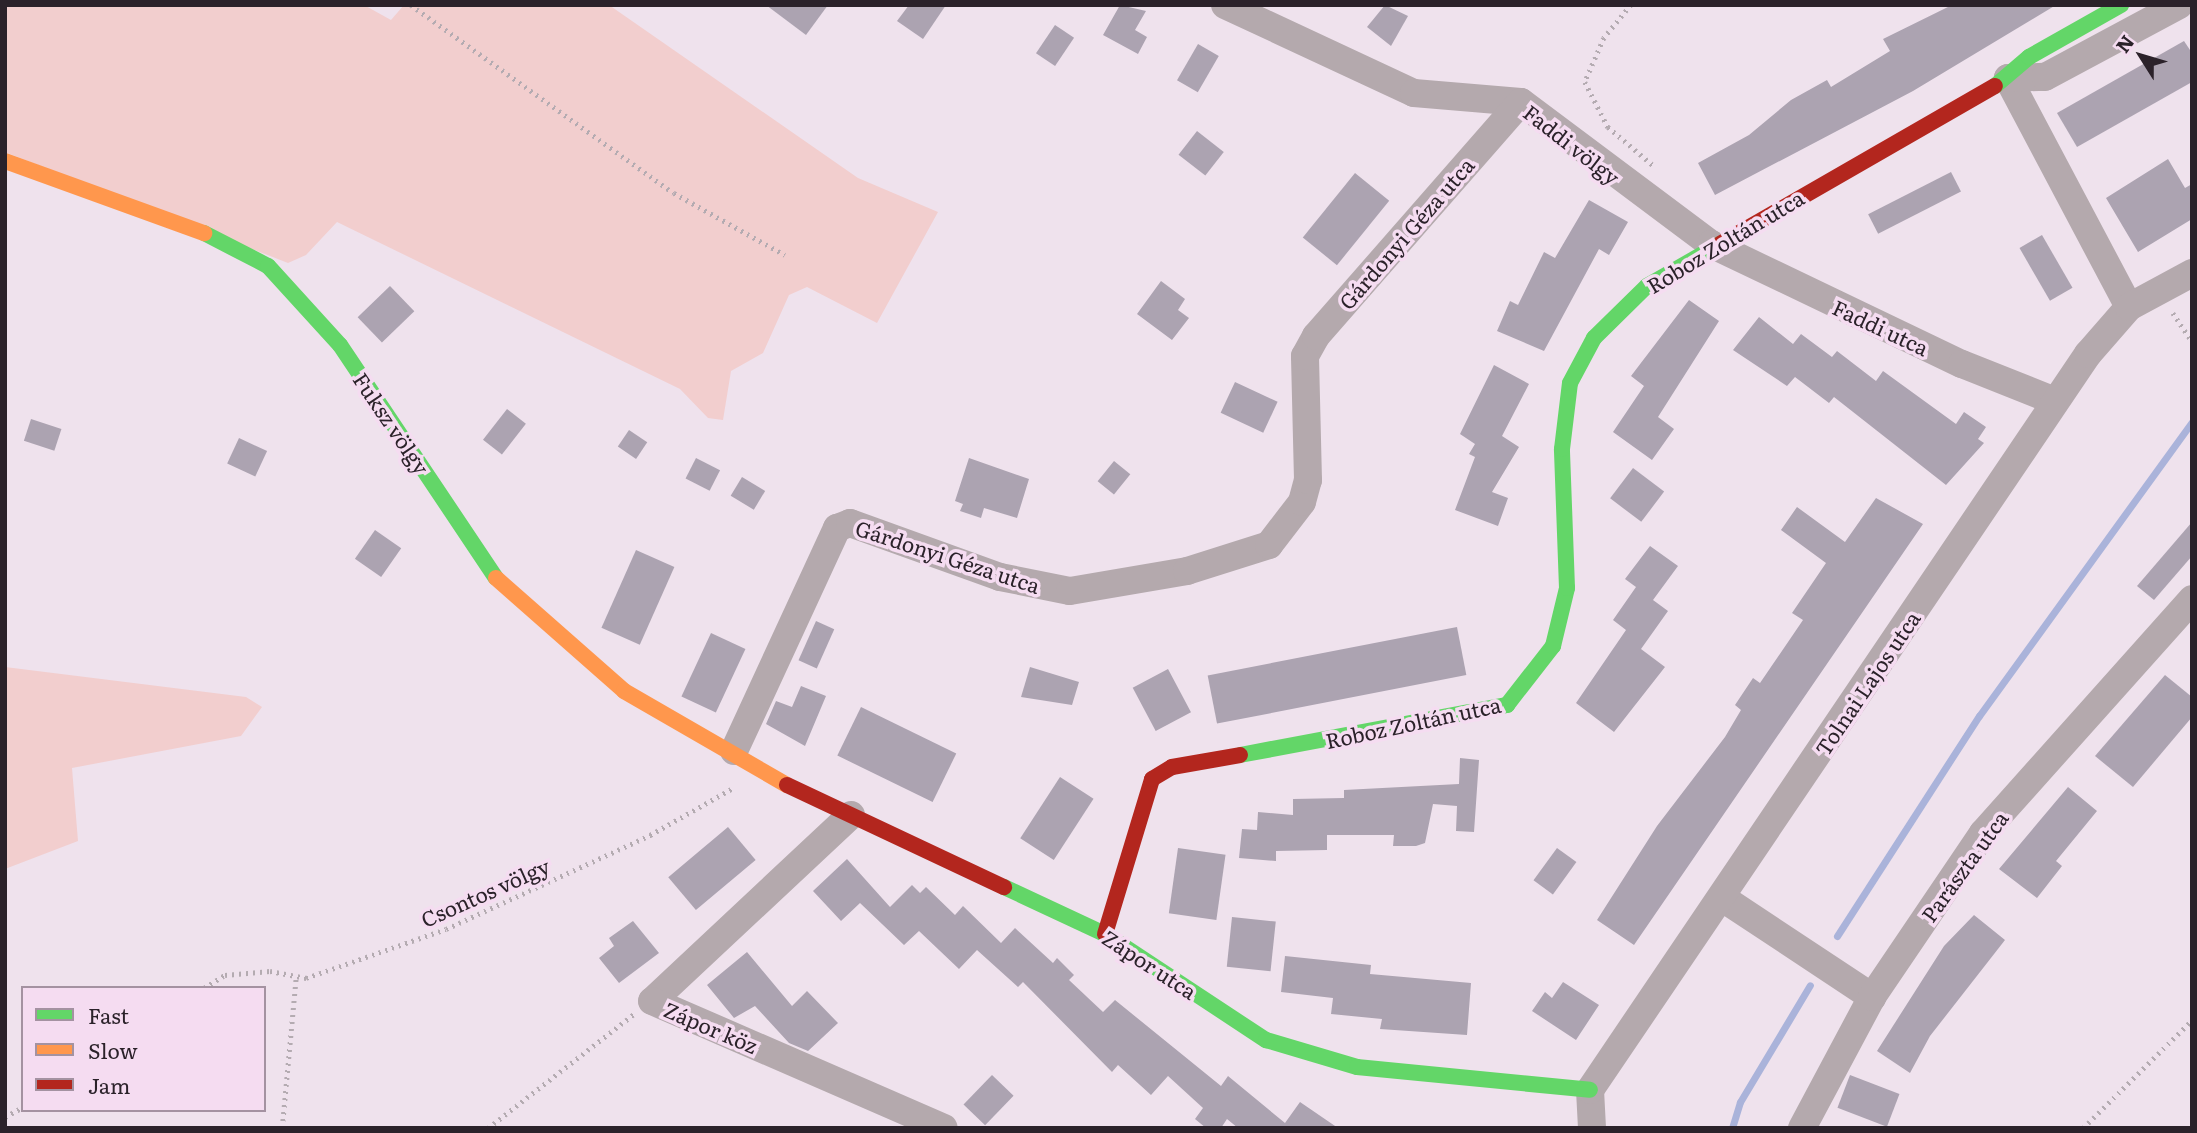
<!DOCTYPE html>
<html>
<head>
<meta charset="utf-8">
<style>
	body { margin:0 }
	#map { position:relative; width:2197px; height:1133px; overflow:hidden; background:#efe2ed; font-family:Literata,serif }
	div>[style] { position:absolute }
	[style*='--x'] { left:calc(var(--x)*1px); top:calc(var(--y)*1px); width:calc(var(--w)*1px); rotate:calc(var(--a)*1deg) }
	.green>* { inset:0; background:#f2cece }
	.stream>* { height:7px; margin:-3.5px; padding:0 3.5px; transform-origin:3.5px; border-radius:3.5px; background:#aab3da }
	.building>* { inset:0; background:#aca3b1; transform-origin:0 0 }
	.path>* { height:4.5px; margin-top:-2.25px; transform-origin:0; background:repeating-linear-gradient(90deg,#b4abb1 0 2px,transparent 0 7px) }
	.street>* { height:28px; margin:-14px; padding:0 14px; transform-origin:14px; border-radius:14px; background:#b4a9ad }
	.fast>* { height:16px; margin:-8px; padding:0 8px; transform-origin:8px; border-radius:8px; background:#63d668 }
	.slow>* { height:16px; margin:-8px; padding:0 8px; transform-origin:8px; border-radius:8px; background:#ff974d }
	.jam>* { height:16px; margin:-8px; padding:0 8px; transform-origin:8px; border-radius:8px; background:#b3261e }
	span { translate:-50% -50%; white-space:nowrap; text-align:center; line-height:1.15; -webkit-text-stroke:7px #f5dcf1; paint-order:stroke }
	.street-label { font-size:21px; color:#2b222a }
	.frame { position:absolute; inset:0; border:7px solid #2b222a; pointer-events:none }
	.legend { position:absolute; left:21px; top:986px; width:245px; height:126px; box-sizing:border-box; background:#f5dcf1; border:2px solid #a492a1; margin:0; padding:9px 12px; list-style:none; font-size:21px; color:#2b222a }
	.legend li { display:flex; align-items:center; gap:14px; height:35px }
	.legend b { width:35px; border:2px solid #a492a1 }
	.north { position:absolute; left:2106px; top:21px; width:70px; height:70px; -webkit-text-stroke:5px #f5dcf1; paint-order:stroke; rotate:307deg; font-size:19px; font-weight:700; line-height:28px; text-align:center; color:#2b222a }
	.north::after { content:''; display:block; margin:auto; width:24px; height:32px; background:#2b222a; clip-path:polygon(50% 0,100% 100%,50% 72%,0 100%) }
</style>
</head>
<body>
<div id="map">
	<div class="green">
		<div style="clip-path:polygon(5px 5px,364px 5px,391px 20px,404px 5px,609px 5px,858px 178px,938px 212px,877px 323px,807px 287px,789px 295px,763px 353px,731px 371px,723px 420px,708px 418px,680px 389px,337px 222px,306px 255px,288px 263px,5px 152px)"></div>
		<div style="clip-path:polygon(5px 667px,246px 697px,262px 707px,241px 736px,72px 768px,78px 841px,5px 869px)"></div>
	</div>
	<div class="stream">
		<div style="--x:1837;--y:936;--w:262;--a:-57.2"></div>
		<div style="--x:1979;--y:716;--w:363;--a:-54.1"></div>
		<div style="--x:1732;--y:1128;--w:27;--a:-73"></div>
		<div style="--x:1740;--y:1102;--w:136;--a:-59.1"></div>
	</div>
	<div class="building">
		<div style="clip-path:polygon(766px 5px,828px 5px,806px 35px)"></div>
		<div style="clip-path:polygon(909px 5px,946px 5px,923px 39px,897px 21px)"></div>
		<div style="clip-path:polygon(1120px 5px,1146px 11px,1135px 30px,1147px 37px,1138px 54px,1103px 35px)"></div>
		<div style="clip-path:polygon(1385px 5px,1408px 16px,1391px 46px,1367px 27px)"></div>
		<div style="clip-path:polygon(1952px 5px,2056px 5px,1913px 91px,1715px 195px,1698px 163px,1749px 135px,1791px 100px,1827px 80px,1831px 87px,1890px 51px,1883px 39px)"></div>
		<div style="left:1055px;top:25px;width:23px;height:34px;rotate:34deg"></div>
		<div style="clip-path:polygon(2184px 41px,2192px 53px,2192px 82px,2077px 147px,2057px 113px)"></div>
		<div style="left:1198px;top:44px;width:24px;height:42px;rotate:30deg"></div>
		<div style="left:1197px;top:131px;width:34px;height:30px;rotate:38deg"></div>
		<div style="clip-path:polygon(2168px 159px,2185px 188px,2192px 184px,2192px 219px,2138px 252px,2106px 198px)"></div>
		<div style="left:1951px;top:172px;width:22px;height:93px;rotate:63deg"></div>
		<div style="left:1355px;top:173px;width:44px;height:83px;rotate:39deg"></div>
		<div style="clip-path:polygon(1589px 200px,1628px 222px,1609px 255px,1599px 249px,1544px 351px,1497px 331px,1510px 301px,1518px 305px,1544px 252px,1555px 258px)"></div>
		<div style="left:2042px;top:235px;width:61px;height:26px;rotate:60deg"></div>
		<div style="clip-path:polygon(1161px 281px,1185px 299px,1178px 310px,1189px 318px,1172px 340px,1137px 314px)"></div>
		<div style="left:390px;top:286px;width:35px;height:45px;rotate:46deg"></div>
		<div style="clip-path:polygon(1689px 300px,1719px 321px,1658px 417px,1674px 429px,1652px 460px,1613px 432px,1644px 386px,1631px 376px)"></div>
		<div style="clip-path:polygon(1759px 317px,1793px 344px,1801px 334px,1832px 357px,1837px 351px,1876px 381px,1883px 371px,1956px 424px,1964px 412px,1986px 427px,1978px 439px,1984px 443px,1946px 485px,1834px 397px,1829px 403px,1795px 377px,1787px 386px,1733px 350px)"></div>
		<div style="clip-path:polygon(1494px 365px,1529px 384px,1502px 436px,1519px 447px,1492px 492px,1508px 498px,1498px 526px,1455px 510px,1475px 457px,1469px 454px,1475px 444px,1460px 434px)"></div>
		<div style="left:1235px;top:382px;width:47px;height:34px;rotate:25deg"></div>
		<div style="left:507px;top:409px;width:24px;height:39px;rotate:38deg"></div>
		<div style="left:31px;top:419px;width:32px;height:23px;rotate:18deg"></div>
		<div style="left:629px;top:430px;width:22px;height:20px;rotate:34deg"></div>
		<div style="left:239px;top:438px;width:31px;height:28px;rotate:25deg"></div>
		<div style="left:696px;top:458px;width:27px;height:23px;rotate:27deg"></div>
		<div style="clip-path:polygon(969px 458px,1029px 479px,1017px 518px,984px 508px,981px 518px,960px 511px,963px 504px,955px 501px)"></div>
		<div style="left:1114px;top:461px;width:21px;height:26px;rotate:39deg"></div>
		<div style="left:1633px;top:468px;width:39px;height:38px;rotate:37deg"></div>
		<div style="left:742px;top:477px;width:27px;height:22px;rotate:31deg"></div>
		<div style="clip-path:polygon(1876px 498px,1923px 524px,1634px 945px,1597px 920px,1657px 826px,1725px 737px,1741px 710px,1735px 705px,1753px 678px,1760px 683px,1803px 620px,1792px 613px,1826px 563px,1781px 530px,1797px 507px,1845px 542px)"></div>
		<div style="clip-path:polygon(2192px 522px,2192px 556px,2154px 600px,2137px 586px)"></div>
		<div style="left:375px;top:530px;width:32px;height:35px;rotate:35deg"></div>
		<div style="clip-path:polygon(1650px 546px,1678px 566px,1653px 600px,1668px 611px,1641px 649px,1665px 667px,1614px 732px,1576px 703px,1626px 630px,1613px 620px,1636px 587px,1625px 579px)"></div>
		<div style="left:636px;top:550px;width:42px;height:85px;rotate:24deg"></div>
		<div style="left:816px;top:621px;width:20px;height:43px;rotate:24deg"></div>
		<div style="left:1457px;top:627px;width:49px;height:254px;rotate:79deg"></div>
		<div style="left:711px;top:633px;width:38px;height:70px;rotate:25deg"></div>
		<div style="clip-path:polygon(1030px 667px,1079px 682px,1072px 705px,1021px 697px)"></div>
		<div style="left:1168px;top:669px;width:49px;height:40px;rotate:62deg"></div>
		<div style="clip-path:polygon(2165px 675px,2192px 697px,2192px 717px,2133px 787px,2095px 756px)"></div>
		<div style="clip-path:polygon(801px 686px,826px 696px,805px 746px,766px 724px,776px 701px,792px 707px)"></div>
		<div style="left:861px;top:707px;width:106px;height:54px;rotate:26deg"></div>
		<div style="clip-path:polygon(1460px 758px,1479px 760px,1474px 832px,1456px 831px,1457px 806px,1433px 804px,1425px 843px,1416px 846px,1393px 846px,1394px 835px,1327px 835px,1327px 850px,1276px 851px,1276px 861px,1239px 858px,1242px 829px,1257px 830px,1258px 812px,1293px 815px,1293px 799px,1344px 798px,1344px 790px,1459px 784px)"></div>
		<div style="left:1060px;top:777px;width:40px;height:73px;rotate:33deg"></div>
		<div style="clip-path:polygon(2068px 787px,2097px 811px,2056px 861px,2062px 866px,2037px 898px,1999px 869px)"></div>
		<div style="left:728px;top:827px;width:43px;height:78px;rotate:50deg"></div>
		<div style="left:1178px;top:848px;width:48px;height:66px;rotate:8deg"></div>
		<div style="left:1557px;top:848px;width:24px;height:40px;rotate:36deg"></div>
		<div style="clip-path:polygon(847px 859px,890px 907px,912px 885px,920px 893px,926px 887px,955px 915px,963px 906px,1001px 943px,1015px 928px,1053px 963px,1057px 958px,1074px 975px,1069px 980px,1103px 1012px,1115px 1000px,1221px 1086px,1228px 1076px,1285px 1123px,1300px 1102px,1338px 1128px,1238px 1128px,1227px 1119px,1221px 1128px,1206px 1128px,1195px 1119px,1203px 1108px,1168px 1076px,1151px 1095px,1118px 1065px,1112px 1072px,1023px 982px,1018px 987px,977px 950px,959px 969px,919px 931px,904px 945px,860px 903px,841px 921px,813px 891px)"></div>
		<div style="clip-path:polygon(1974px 915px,2005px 940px,1930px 1036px,1910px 1073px,1877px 1051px,1944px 946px)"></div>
		<div style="left:1232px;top:917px;width:44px;height:50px;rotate:6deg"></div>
		<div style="clip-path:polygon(633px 921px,659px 953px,619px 983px,599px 958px,614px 946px,609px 938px)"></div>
		<div style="clip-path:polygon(747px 952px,792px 1006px,807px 991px,838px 1023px,808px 1051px,789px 1043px,755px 1006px,734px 1018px,707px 985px)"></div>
		<div style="clip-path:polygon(1285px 956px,1371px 965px,1370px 974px,1471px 983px,1467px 1035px,1380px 1029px,1382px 1019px,1331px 1014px,1333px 998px,1281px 992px)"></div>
		<div style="clip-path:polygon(1563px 982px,1599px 1005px,1576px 1040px,1532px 1011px,1545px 992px,1552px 998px)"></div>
		<div style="left:992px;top:1075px;width:30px;height:41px;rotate:44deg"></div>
		<div style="left:1850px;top:1075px;width:53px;height:35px;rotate:21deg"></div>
	</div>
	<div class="path">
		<div style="--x:411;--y:5;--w:323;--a:35.6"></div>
		<div style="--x:674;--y:193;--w:127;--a:29.2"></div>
		<div style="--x:1631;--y:5;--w:43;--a:129.3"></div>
		<div style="--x:1604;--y:38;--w:48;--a:113.4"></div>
		<div style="--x:1585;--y:82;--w:51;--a:62.9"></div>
		<div style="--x:1608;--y:127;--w:60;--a:40.3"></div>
		<div style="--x:2173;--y:313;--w:34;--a:56"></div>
		<div style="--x:204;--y:988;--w:25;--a:-32"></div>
		<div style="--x:225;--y:975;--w:45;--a:-5.1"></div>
		<div style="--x:270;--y:971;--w:37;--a:11"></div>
		<div style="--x:306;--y:978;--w:148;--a:-19.3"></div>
		<div style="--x:446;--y:929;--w:225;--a:-24.7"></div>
		<div style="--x:650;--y:835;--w:95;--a:-29.5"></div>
		<div style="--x:5;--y:1117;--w:21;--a:-29"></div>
		<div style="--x:282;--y:1128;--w:153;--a:-84.7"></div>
		<div style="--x:488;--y:1128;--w:185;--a:-38"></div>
		<div style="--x:2083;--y:1128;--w:153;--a:-44.7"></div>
	</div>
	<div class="street">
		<div style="--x:1225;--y:5;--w:208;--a:25"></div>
		<div style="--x:1414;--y:93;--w:107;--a:4.8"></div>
		<div style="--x:1521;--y:102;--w:237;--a:36.8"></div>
		<div style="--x:1711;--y:244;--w:278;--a:25.6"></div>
		<div style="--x:1962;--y:364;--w:100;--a:21.7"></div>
		<div style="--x:2129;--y:307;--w:259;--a:-117.9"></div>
		<div style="--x:2008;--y:78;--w:37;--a:-2"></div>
		<div style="--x:2045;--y:77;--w:152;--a:-28.2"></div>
		<div style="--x:734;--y:751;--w:246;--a:-65.2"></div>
		<div style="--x:837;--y:528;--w:14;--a:-21"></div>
		<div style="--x:850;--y:523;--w:159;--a:19.8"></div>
		<div style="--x:1000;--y:577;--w:71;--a:11.3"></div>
		<div style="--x:1070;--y:591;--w:119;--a:-9.7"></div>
		<div style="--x:1187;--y:571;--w:86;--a:-17.6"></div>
		<div style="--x:1269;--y:545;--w:54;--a:-52.5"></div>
		<div style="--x:1302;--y:502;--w:23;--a:-75"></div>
		<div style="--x:1308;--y:480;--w:124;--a:-91.4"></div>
		<div style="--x:1305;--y:356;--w:23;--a:-61"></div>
		<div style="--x:1316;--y:336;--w:311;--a:-48.8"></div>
		<div style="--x:851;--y:815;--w:272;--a:136.9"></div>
		<div style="--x:652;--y:1001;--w:318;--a:23.5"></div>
		<div style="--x:1724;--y:899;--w:178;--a:33.5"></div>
		<div style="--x:1592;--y:1128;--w:38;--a:-93"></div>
		<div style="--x:1590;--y:1090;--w:889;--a:-55.92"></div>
		<div style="--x:2088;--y:354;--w:62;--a:-48.9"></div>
		<div style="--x:2129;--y:307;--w:72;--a:-28.4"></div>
		<div style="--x:1802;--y:1128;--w:149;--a:-61.9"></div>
		<div style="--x:1872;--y:997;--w:198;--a:-55.9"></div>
		<div style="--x:1983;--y:833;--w:314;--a:-48.2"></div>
	</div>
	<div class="fast">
		<div style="--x:1995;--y:86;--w:45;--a:-40.5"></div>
		<div style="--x:2029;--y:57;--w:106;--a:-29.5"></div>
		<div style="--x:204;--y:233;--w:72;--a:27.3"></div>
		<div style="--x:268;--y:266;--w:107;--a:47.7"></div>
		<div style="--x:340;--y:345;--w:280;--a:56.2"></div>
		<div style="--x:1240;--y:755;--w:272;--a:-10.6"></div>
		<div style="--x:1507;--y:705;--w:75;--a:-52.1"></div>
		<div style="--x:1553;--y:646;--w:60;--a:-76.4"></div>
		<div style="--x:1567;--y:588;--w:139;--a:-92.1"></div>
		<div style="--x:1562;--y:449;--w:66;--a:-83.1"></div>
		<div style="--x:1570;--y:383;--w:51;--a:-61.9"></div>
		<div style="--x:1594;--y:338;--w:74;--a:-44.5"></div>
		<div style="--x:1647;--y:286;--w:84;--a:-29.9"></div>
		<div style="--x:1004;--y:887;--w:111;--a:25"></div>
		<div style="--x:1105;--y:934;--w:193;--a:33.4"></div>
		<div style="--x:1266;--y:1040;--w:95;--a:16.5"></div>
		<div style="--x:1357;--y:1067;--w:234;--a:5.6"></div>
	</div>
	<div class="slow">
		<div style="--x:5;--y:161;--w:212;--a:19.9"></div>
		<div style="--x:496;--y:578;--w:171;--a:41.4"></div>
		<div style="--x:624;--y:691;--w:188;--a:30"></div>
	</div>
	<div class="jam">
		<div style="--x:1720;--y:244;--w:317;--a:-29.9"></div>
		<div style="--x:787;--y:785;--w:240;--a:25.2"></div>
		<div style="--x:1105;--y:934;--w:162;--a:-73.1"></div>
		<div style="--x:1152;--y:779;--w:23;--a:-31"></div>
		<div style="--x:1172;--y:767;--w:69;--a:-10"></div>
	</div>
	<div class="street-label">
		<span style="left:1572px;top:144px;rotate:38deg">Faddi völgy</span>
		<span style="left:1406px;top:233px;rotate:-49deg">Gárdonyi Géza utca</span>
		<span style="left:1725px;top:241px;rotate:-31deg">Roboz Zoltán utca</span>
		<span style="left:1881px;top:327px;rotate:25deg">Faddi utca</span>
		<span style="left:392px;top:423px;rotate:56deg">Fuksz völgy</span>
		<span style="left:948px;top:556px;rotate:18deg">Gárdonyi Géza utca</span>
		<span style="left:1867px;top:683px;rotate:-56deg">Tolnai Lajos utca</span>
		<span style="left:1413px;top:722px;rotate:-12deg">Roboz Zoltán utca</span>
		<span style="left:1964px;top:866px;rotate:-54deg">Parászta utca</span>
		<span style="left:485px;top:892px;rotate:-24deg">Csontos völgy</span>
		<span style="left:1150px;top:964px;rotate:33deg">Zápor utca</span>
		<span style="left:711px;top:1027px;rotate:23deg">Zápor köz</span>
	</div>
	<div class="frame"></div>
	<ul class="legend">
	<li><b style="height:9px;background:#63d668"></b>Fast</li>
	<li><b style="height:9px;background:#ff974d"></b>Slow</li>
	<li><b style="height:9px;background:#b3261e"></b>Jam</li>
	</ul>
	<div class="north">N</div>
</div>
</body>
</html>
